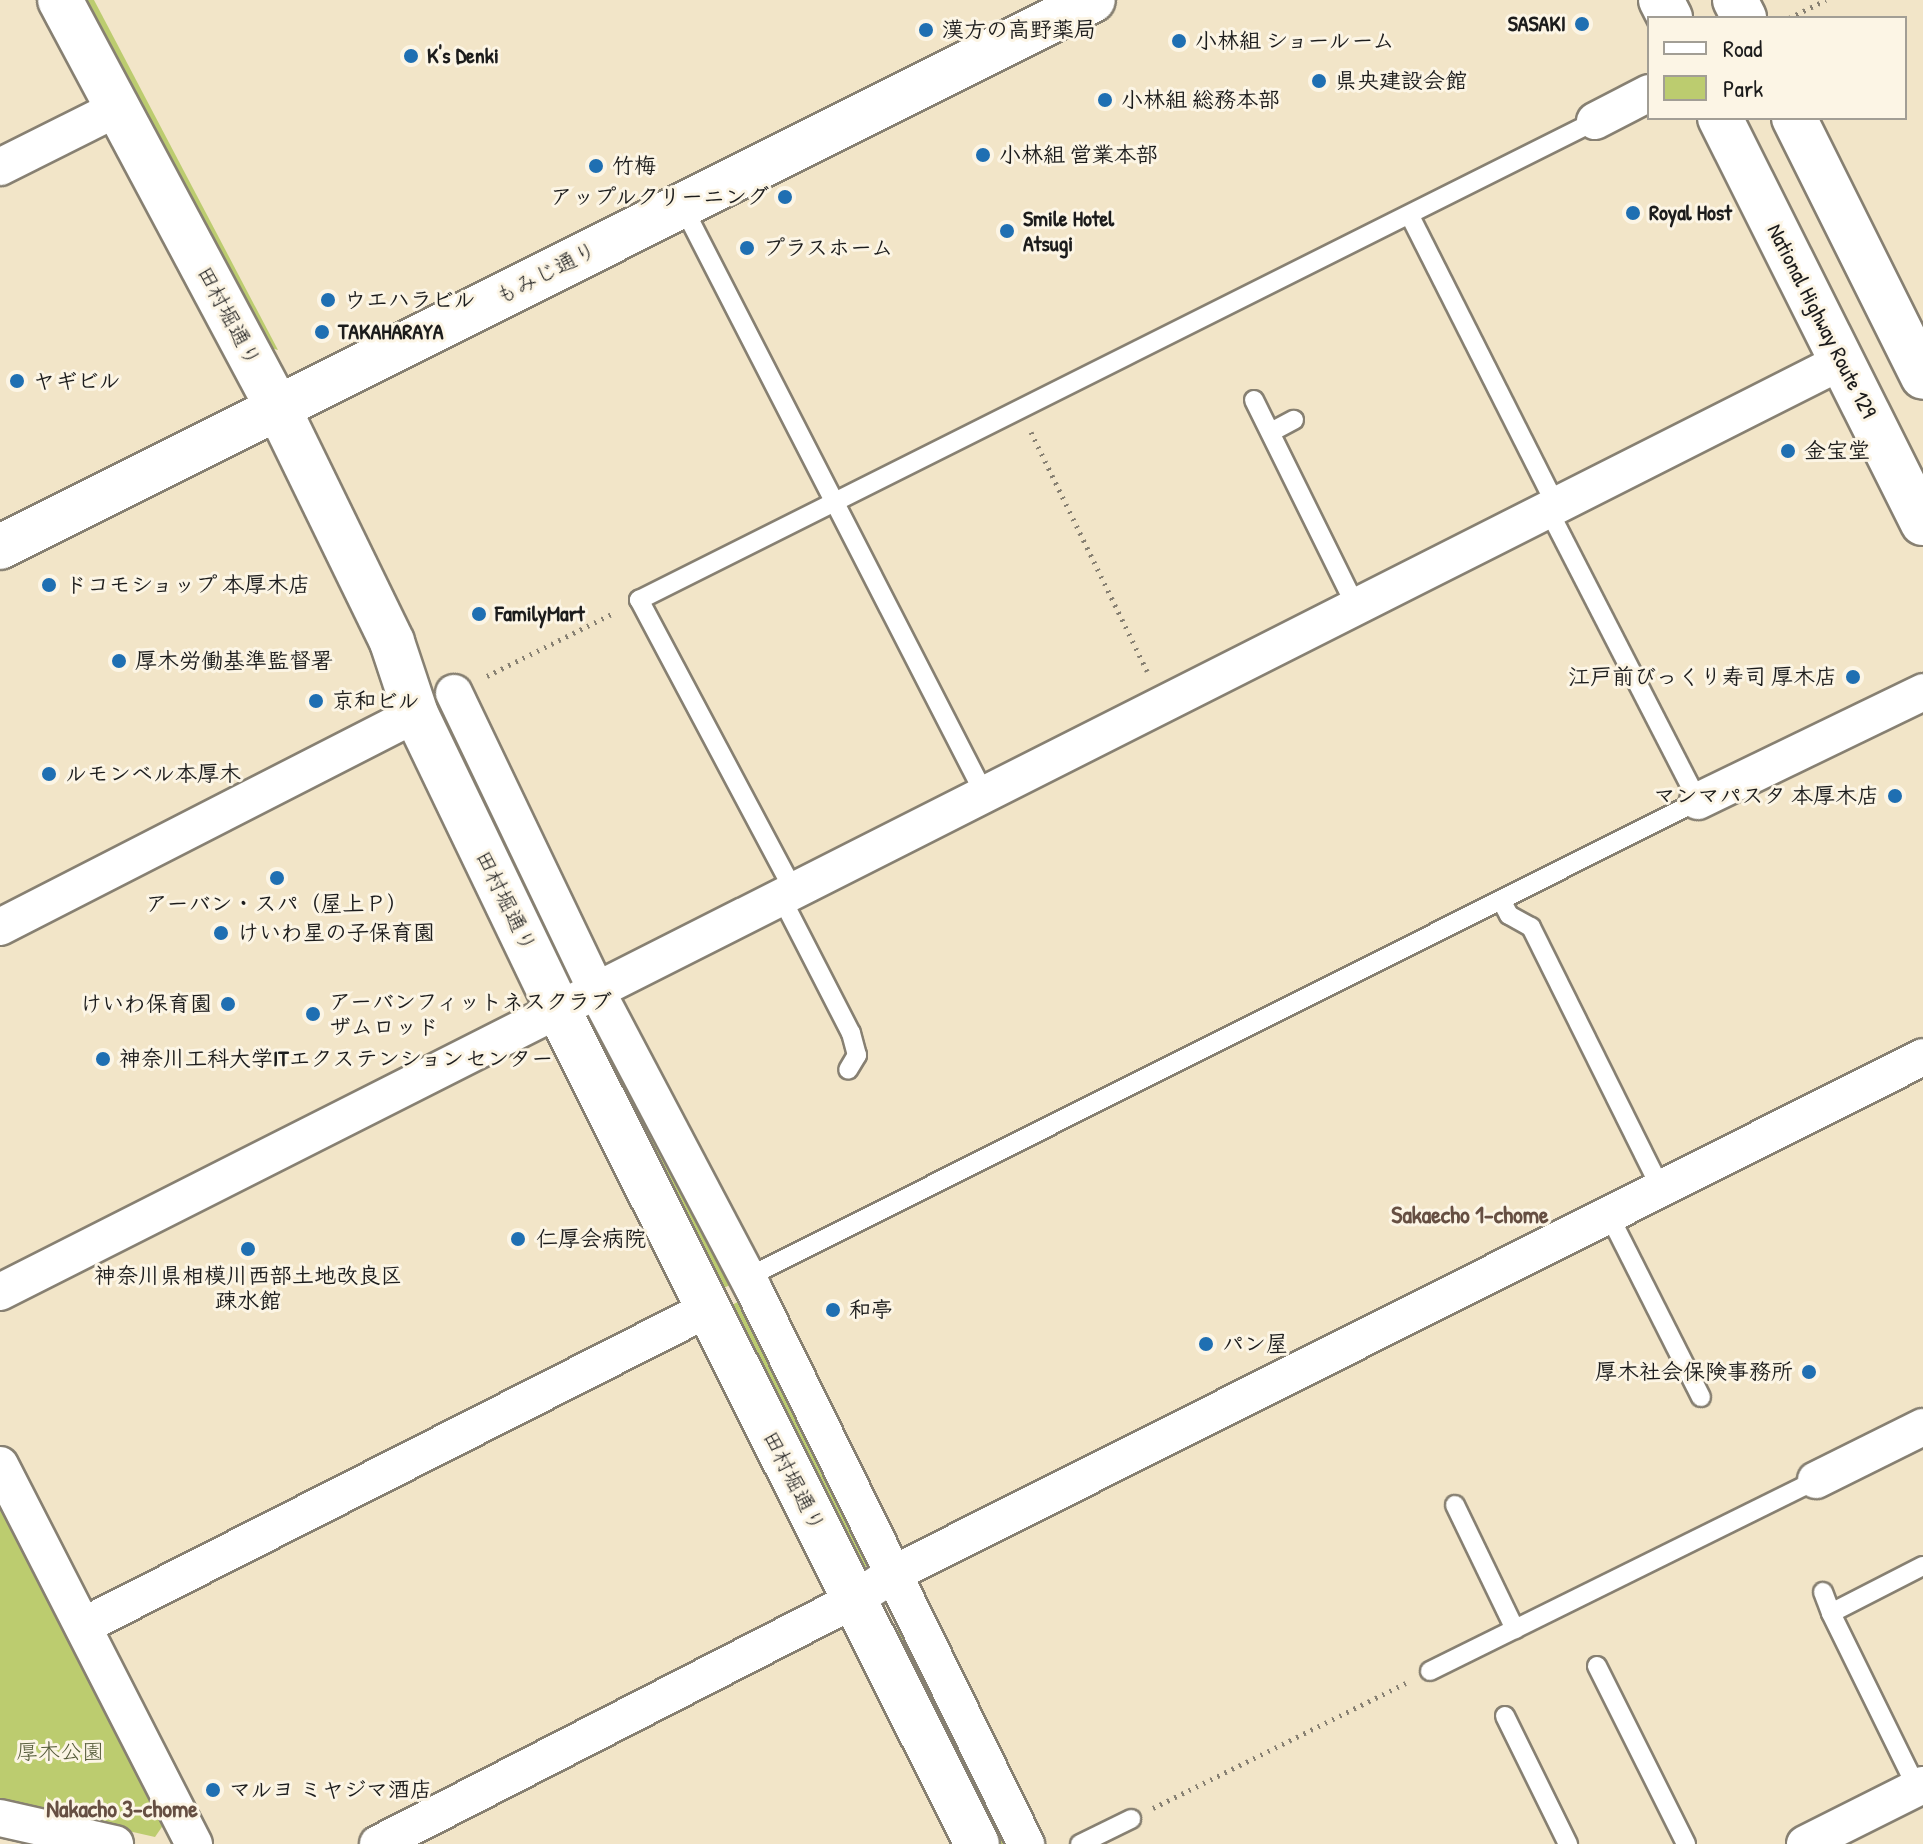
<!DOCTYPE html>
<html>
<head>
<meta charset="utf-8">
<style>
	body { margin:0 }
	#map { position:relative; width:1923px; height:1844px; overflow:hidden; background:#f2e5c8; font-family:"Patrick Hand","Klee One",sans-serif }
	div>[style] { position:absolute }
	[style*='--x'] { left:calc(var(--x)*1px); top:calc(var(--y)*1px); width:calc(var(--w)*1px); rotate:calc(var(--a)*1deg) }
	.green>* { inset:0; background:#bccc6f; transform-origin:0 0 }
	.path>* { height:5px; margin-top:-2.5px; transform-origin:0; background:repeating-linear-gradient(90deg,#878072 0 2px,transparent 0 8px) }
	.roads { filter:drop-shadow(2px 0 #878072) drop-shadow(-2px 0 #878072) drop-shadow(0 2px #878072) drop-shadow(0 -2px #878072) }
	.lane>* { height:18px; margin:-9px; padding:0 9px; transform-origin:9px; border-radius:9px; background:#fff }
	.street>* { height:36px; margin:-18px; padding:0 18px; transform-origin:18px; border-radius:18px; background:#fff }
	.secondary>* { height:44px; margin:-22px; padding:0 22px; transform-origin:22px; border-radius:22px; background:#fff }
	.highway>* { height:44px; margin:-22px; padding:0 22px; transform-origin:22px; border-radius:22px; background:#fff }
	.dots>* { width:22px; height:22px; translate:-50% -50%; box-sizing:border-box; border:4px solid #fcf5e5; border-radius:50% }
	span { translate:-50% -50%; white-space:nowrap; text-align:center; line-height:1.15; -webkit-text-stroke:6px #fcf5e5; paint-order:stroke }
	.poi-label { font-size:22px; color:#1c1c1c; font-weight:700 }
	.right { translate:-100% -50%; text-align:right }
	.left { translate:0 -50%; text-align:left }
	.street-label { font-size:22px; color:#1c1c1c }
	.park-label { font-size:22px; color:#545a39 }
	.neighbourhood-label { font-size:24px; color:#664f42; font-weight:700 }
	.legend { position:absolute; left:1647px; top:16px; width:260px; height:104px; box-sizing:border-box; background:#fcf5e5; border:2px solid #a29e95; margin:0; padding:10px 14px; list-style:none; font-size:24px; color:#1c1c1c }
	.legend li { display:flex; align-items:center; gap:16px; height:40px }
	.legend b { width:40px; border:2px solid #a29e95 }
</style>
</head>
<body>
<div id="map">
	<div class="green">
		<div style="clip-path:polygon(83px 0,94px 0,278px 350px,268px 347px)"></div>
		<div style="left:451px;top:706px;width:310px;height:18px;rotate:65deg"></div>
		<div style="left:599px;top:1014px;width:301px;height:16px;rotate:64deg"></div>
		<div style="left:742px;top:1300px;width:294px;height:16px;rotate:64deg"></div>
		<div style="clip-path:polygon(0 1503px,164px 1824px,155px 1837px,0 1802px)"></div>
		<div style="left:907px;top:1625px;width:246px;height:18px;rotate:63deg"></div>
	</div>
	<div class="path">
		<div style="--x:1789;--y:18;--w:41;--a:-25.9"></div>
		<div style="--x:1031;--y:432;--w:266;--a:64.1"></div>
		<div style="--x:487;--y:676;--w:142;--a:-26.4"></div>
		<div style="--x:1153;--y:1808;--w:282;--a:-26.3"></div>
	</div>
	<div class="roads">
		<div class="lane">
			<div style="--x:682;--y:205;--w:663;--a:62.82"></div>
			<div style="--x:1410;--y:216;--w:324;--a:63.2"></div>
			<div style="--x:1254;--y:400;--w:230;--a:63.7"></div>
			<div style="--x:1271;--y:432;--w:26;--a:-28"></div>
			<div style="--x:794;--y:891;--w:330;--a:-118"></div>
			<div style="--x:639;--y:600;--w:1069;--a:-26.61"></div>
			<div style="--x:781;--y:897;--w:153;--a:62.8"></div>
			<div style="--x:851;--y:1033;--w:23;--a:75"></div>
			<div style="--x:857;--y:1055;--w:17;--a:121"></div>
			<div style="--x:1501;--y:900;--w:17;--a:62"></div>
			<div style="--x:1509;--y:915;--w:25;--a:29"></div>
			<div style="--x:1531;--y:927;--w:292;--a:63.6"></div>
			<div style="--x:1609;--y:1215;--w:204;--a:63.2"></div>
			<div style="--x:746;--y:1278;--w:1065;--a:-26.61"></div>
			<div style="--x:1698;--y:801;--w:328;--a:-117.2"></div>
			<div style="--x:1455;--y:1505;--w:138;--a:64.2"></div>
			<div style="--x:1823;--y:1592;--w:22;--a:69"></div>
			<div style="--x:1597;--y:1666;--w:199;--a:63.4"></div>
			<div style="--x:1430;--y:1671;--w:431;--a:-26.3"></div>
			<div style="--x:1505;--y:1716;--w:143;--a:63.8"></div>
			<div style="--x:1917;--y:1788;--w:195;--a:-116.2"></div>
			<div style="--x:1831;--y:1613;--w:103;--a:-27.1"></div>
			<div style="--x:1080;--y:1844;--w:57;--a:-26.1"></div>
		</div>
		<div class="street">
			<div style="--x:1595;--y:121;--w:61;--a:-27.4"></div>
			<div style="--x:0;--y:167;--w:132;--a:-26.6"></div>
			<div style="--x:454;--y:693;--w:329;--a:64.4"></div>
			<div style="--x:596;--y:990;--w:335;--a:62.2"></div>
			<div style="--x:752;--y:1286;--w:622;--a:63.85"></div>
			<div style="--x:1698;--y:801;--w:250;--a:-25.8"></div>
			<div style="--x:0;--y:927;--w:467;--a:-27.1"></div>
			<div style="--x:0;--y:1292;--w:2064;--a:-26.81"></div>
			<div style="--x:0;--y:1465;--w:426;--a:62.9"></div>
			<div style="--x:1816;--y:1480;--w:119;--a:-26.4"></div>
			<div style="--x:85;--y:1625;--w:699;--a:-26.9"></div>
			<div style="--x:0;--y:1818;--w:118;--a:12.7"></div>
			<div style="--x:378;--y:1844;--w:535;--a:-27.14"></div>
			<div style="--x:854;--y:1600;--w:47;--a:-33.7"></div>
			<div style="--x:893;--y:1574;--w:1152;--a:-26.65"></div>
			<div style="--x:1805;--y:1844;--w:132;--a:-26.6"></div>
		</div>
		<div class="secondary">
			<div style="--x:60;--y:0;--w:463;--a:61.9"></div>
			<div style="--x:278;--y:408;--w:260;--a:64"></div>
			<div style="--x:392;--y:642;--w:76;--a:71.6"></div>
			<div style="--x:416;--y:714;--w:325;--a:64.3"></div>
			<div style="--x:557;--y:1007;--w:936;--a:63.35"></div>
			<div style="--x:0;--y:547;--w:1222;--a:-26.59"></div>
		</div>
		<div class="highway">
			<div style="--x:1661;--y:0;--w:20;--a:63"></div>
			<div style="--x:1735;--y:0;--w:20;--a:63"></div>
			<div style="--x:1720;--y:118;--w:453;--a:63.4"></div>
			<div style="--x:1794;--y:118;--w:289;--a:63.5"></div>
		</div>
	</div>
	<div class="dots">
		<div style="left:1582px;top:24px;background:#1f6fb2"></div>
		<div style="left:926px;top:30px;background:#1f6fb2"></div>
		<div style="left:1179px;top:41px;background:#1f6fb2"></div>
		<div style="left:411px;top:56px;background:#1f6fb2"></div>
		<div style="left:1319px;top:81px;background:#1f6fb2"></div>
		<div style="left:1105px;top:100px;background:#1f6fb2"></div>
		<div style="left:983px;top:155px;background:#1f6fb2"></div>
		<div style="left:596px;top:166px;background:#1f6fb2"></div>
		<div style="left:785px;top:197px;background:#1f6fb2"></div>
		<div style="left:1633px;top:213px;background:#1f6fb2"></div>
		<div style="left:1007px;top:231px;background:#1f6fb2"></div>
		<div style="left:747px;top:248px;background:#1f6fb2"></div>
		<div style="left:328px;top:300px;background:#1f6fb2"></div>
		<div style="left:322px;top:332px;background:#1f6fb2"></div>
		<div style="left:17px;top:381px;background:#1f6fb2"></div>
		<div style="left:1788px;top:451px;background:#1f6fb2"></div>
		<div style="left:49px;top:585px;background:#1f6fb2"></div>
		<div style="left:479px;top:614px;background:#1f6fb2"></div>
		<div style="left:119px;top:661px;background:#1f6fb2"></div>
		<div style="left:1853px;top:677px;background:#1f6fb2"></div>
		<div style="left:316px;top:701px;background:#1f6fb2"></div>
		<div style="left:49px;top:774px;background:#1f6fb2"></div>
		<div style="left:1895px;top:796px;background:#1f6fb2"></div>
		<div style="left:277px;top:878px;background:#1f6fb2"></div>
		<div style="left:221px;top:933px;background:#1f6fb2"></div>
		<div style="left:228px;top:1004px;background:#1f6fb2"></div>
		<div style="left:313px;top:1014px;background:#1f6fb2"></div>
		<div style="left:103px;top:1059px;background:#1f6fb2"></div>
		<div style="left:518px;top:1239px;background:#1f6fb2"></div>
		<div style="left:248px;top:1249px;background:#1f6fb2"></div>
		<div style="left:833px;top:1310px;background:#1f6fb2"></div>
		<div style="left:1206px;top:1344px;background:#1f6fb2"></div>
		<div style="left:1809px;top:1372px;background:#1f6fb2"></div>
		<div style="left:213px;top:1790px;background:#1f6fb2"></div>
	</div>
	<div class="poi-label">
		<span class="right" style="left:1566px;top:24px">SASAKI</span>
		<span class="left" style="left:942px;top:30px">漢方の高野薬局</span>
		<span class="left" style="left:1195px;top:41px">小林組 ショールーム</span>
		<span class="left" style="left:427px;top:56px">K's Denki</span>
		<span class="left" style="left:1335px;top:81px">県央建設会館</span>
		<span class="left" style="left:1121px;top:100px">小林組 総務本部</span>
		<span class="left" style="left:999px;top:155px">小林組 営業本部</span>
		<span class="left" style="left:612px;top:166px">竹梅</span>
		<span class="right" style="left:769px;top:197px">アップルクリーニング</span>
		<span class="left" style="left:1649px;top:213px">Royal Host</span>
		<span class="left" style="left:1023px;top:231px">Smile Hotel<br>Atsugi</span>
		<span class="left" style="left:763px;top:248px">プラスホーム</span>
		<span class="left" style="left:344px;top:300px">ウエハラビル</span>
		<span class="left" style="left:338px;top:332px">TAKAHARAYA</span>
		<span class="left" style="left:33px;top:381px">ヤギビル</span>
		<span class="left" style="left:1804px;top:451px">金宝堂</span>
		<span class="left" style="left:65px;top:585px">ドコモショップ 本厚木店</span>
		<span class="left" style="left:495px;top:614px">FamilyMart</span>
		<span class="left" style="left:135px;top:661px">厚木労働基準監督署</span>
		<span class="right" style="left:1837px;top:677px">江戸前びっくり寿司 厚木店</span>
		<span class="left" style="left:332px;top:701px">京和ビル</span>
		<span class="left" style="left:65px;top:774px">ルモンベル本厚木</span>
		<span class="right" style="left:1879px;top:796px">マンマパスタ 本厚木店</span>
		<span style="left:277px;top:904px">アーバン・スパ（屋上Ｐ）</span>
		<span class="left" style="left:237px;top:933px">けいわ星の子保育園</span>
		<span class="left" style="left:329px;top:1014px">アーバンフィットネスクラブ<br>ザムロッド</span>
		<span class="right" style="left:212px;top:1004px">けいわ保育園</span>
		<span class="left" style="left:119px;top:1059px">神奈川工科大学ITエクステンションセンター</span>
		<span class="left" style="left:536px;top:1239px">仁厚会病院</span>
		<span style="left:248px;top:1288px">神奈川県相模川西部土地改良区<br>疎水館</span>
		<span class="left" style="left:849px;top:1310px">和亭</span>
		<span class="left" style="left:1222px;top:1344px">パン屋</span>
		<span class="right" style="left:1793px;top:1372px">厚木社会保険事務所</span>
		<span class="left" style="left:229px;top:1790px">マルヨ ミヤジマ酒店</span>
	</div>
	<div class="street-label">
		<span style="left:546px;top:273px;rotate:-27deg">もみじ通り</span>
		<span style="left:229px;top:316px;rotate:62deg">田村堀通り</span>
		<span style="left:1822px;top:321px;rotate:63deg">National Highway Route 129</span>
		<span style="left:506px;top:901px;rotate:64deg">田村堀通り</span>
		<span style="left:794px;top:1481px;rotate:63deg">田村堀通り</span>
	</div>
	<div class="park-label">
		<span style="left:60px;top:1752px">厚木公園</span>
	</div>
	<div class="neighbourhood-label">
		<span style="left:1470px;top:1215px">Sakaecho 1-chome</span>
		<span style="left:122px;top:1809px">Nakacho 3-chome</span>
	</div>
	<ul class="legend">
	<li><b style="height:10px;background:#fff"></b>Road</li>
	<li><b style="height:22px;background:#bccc6f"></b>Park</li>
	</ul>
</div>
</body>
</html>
